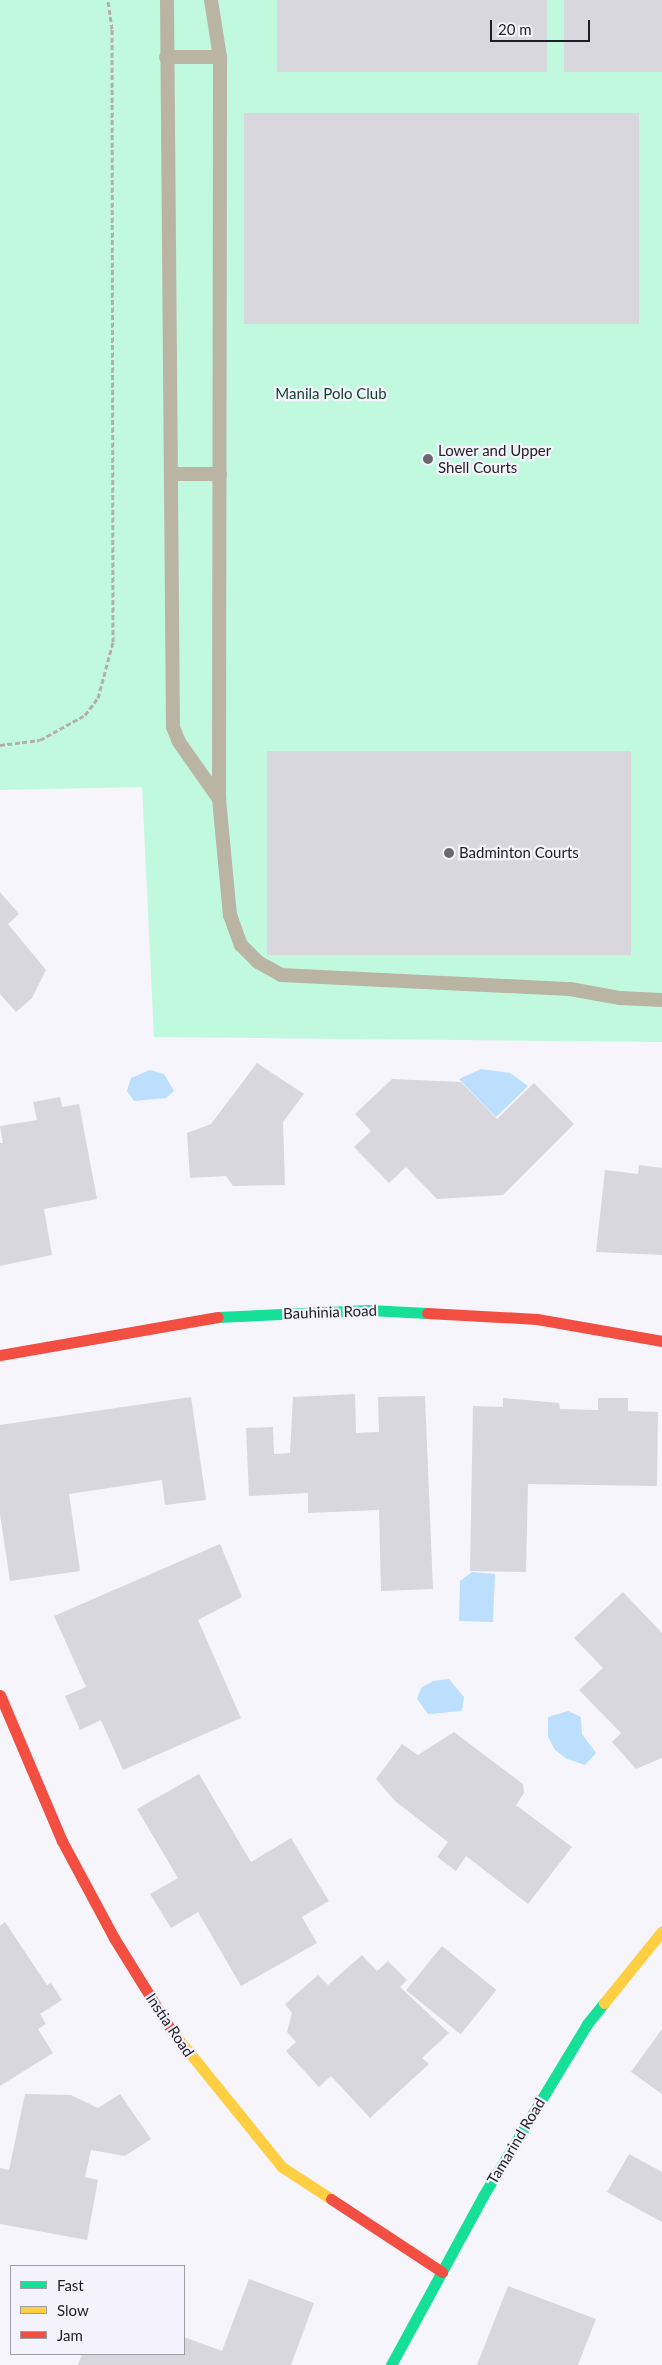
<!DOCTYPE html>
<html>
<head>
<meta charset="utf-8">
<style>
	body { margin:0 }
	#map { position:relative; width:662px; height:2365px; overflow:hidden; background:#f6f5fb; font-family:Lato,sans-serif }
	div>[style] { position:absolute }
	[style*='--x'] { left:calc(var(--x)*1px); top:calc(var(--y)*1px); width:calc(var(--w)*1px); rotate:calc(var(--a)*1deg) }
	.green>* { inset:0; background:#c1f9de }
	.water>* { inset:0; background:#bcdffd }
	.building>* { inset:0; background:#d8d7dd; transform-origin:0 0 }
	.path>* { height:3px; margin-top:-1.5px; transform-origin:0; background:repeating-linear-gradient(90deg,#b5b0a7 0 5px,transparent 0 7.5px) }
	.lane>* { height:14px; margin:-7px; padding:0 7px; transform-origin:7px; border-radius:7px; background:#bab4a5 }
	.fast>* { height:11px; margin:-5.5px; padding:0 5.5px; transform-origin:5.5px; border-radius:5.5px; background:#16e098 }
	.slow>* { height:11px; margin:-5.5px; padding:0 5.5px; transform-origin:5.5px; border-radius:5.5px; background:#ffcf43 }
	.jam>* { height:11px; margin:-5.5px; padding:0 5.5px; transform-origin:5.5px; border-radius:5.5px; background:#f24e42 }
	.dots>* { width:14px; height:14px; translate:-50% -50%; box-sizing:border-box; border:2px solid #f4f3fd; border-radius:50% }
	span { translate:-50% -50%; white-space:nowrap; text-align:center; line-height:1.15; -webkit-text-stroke:4.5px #f4f3fd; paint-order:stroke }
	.park-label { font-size:15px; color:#103f29 }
	.poi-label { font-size:15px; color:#1e1e23 }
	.left { translate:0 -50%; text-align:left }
	.street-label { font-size:15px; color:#1e1e23 }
	.legend { position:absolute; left:10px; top:2265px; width:175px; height:90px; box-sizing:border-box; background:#f4f3fd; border:1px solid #9e9ea6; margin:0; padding:6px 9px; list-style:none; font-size:15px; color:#1e1e23 }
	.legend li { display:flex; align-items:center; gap:10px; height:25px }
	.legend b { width:25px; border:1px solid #9e9ea6 }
	.scale { position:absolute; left:490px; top:20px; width:100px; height:22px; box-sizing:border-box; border:2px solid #1e1e23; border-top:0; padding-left:6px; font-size:15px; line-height:18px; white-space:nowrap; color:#1e1e23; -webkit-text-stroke:4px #f4f3fd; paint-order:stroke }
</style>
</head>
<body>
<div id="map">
	<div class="green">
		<div style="clip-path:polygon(0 0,662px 0,662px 1042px,154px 1037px,142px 787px,0 790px)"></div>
	</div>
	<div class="water">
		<div style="clip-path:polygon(481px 1069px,510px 1073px,528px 1086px,496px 1117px,459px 1079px)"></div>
		<div style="clip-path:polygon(150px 1070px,164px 1074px,174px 1091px,166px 1098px,134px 1101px,127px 1091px,131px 1078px)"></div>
		<div style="clip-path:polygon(472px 1572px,495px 1574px,493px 1622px,459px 1621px,460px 1581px)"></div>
		<div style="clip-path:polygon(449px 1679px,464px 1697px,462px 1711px,428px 1714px,417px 1699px,421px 1688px,433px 1681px)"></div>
		<div style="clip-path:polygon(568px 1711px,581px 1717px,582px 1734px,596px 1753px,585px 1765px,567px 1759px,555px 1750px,548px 1737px,548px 1717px)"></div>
	</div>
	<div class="building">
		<div style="left:277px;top:0;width:270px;height:72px"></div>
		<div style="left:564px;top:0;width:98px;height:72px"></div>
		<div style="left:244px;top:113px;width:395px;height:211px"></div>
		<div style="left:267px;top:751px;width:364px;height:204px"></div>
		<div style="clip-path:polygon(0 892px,19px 914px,8px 924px,46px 970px,32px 998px,16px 1012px,0 994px)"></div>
		<div style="clip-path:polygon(257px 1063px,304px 1094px,283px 1122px,285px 1185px,233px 1186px,226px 1176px,190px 1178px,187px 1133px,211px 1124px)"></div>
		<div style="clip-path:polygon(392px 1079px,461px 1082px,497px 1119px,534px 1083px,574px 1124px,503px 1195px,437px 1199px,406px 1167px,389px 1183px,354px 1147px,371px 1131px,355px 1114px)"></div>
		<div style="clip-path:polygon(60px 1097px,62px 1107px,79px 1104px,97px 1199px,44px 1209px,52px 1255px,0 1266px,0 1143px,3px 1143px,0 1126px,37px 1120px,33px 1102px)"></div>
		<div style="clip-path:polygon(639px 1165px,662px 1168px,662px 1255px,596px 1252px,605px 1170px,638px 1174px)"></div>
		<div style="clip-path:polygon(355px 1394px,356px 1433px,379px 1432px,378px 1397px,425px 1396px,433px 1589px,381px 1591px,379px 1510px,308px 1513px,308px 1493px,249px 1496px,246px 1428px,273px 1427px,274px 1454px,290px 1453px,293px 1397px)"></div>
		<div style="clip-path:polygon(191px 1397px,206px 1500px,165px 1505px,162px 1480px,69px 1494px,80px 1571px,10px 1581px,0 1514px,0 1425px)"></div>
		<div style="clip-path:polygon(503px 1398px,559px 1403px,560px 1409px,598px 1410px,598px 1398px,628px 1398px,628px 1411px,658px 1412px,657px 1486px,528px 1484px,526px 1572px,470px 1571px,473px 1406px,503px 1407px)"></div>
		<div style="clip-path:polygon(220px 1544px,242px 1597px,198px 1620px,241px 1718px,123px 1770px,101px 1720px,80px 1730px,65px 1696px,86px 1687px,54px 1616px)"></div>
		<div style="clip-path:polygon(623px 1592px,662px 1633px,662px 1758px,636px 1769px,612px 1742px,621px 1733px,579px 1690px,603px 1668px,574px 1638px)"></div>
		<div style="clip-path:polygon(454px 1732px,523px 1784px,524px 1793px,516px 1805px,572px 1847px,528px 1904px,466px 1856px,456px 1871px,437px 1857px,448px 1842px,395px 1801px,376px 1779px,402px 1744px,418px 1755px)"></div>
		<div style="clip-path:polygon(199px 1774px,251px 1862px,291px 1838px,329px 1901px,302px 1917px,317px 1943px,241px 1986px,198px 1912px,171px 1928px,150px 1894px,178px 1878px,137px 1809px)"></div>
		<div style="clip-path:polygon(5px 1922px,47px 1985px,51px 1983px,62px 2000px,40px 2014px,46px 2024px,38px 2029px,53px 2053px,0 2086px,0 1926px)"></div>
		<div style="left:442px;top:1946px;width:70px;height:57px;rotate:39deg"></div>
		<div style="clip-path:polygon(362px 1955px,377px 1971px,388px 1961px,407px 1980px,400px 1987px,449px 2033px,422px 2058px,429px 2064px,370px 2118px,331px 2076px,319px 2087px,286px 2051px,296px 2042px,287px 2032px,292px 2013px,285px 2004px,318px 1975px,328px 1985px)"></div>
		<div style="clip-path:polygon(662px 2029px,662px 2094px,631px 2072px)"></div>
		<div style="clip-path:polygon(25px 2094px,71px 2095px,98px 2108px,120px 2094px,151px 2139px,125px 2156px,91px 2150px,85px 2177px,98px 2180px,87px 2240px,0 2224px,0 2168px,9px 2170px)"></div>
		<div style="clip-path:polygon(629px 2154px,662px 2172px,662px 2222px,607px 2192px)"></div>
		<div style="clip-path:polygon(249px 2279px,314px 2303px,291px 2365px,78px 2365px,82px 2354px,184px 2354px,184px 2337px,222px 2351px)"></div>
		<div style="clip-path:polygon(508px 2286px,596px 2319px,578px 2365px,477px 2365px)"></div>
	</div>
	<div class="path">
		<div style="--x:0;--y:745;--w:40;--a:-7.1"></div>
		<div style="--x:40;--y:740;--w:51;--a:-29.1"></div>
		<div style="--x:85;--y:715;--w:21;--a:-53"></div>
		<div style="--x:98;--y:698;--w:58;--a:-75"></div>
		<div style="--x:113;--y:642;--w:613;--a:-90.09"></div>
		<div style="--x:112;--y:29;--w:29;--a:-98"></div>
	</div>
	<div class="lane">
		<div style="--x:167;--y:0;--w:727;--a:89.53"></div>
		<div style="--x:173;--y:727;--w:16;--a:68"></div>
		<div style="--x:179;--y:742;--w:70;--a:54.9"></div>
		<div style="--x:219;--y:799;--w:742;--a:-89.92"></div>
		<div style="--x:220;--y:57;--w:58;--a:-99"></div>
		<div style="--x:166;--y:57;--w:54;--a:0"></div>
		<div style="--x:171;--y:474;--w:49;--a:0"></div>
		<div style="--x:219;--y:799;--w:117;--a:84.6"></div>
		<div style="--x:230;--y:915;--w:32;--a:70"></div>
		<div style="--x:241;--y:945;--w:24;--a:45"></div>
		<div style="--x:258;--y:962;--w:26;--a:29"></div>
		<div style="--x:281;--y:975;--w:289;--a:2.8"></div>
		<div style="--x:570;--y:989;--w:51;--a:10.2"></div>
		<div style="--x:620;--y:998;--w:42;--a:2.7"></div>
	</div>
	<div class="fast">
		<div style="--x:218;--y:1317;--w:151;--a:-2.7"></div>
		<div style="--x:369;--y:1310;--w:58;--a:3"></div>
		<div style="--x:391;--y:2365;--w:192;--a:-61.4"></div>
		<div style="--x:483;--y:2196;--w:201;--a:-58.8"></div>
		<div style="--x:587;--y:2024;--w:27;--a:-51"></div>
	</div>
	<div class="slow">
		<div style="--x:604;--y:2003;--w:92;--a:-51.1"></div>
		<div style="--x:171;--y:2030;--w:176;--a:51"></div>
		<div style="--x:282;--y:2167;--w:59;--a:33.1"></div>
	</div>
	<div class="jam">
		<div style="--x:427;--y:1313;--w:110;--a:3.1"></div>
		<div style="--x:537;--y:1319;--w:127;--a:10"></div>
		<div style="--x:0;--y:1355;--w:221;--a:-9.9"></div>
		<div style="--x:0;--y:1695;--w:159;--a:67"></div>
		<div style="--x:62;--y:1841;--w:110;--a:61.8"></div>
		<div style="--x:114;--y:1938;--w:108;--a:58.2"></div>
		<div style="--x:331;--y:2199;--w:133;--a:33.3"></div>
	</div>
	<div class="dots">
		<div style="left:428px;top:459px;background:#6a696f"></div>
		<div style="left:449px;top:853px;background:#6a696f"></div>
	</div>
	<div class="park-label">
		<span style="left:331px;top:394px">Manila Polo Club</span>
	</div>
	<div class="poi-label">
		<span class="left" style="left:438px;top:459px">Lower and Upper<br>Shell Courts</span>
		<span class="left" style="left:459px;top:853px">Badminton Courts</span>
	</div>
	<div class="street-label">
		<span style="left:330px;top:1312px;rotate:-2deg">Bauhinia Road</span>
		<span style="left:170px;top:2025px;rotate:56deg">Instia Road</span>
		<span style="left:516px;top:2141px;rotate:-59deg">Tamarind Road</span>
	</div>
	<ul class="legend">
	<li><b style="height:6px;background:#16e098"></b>Fast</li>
	<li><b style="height:6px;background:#ffcf43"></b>Slow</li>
	<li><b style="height:6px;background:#f24e42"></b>Jam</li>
	</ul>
	<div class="scale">20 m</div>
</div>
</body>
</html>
